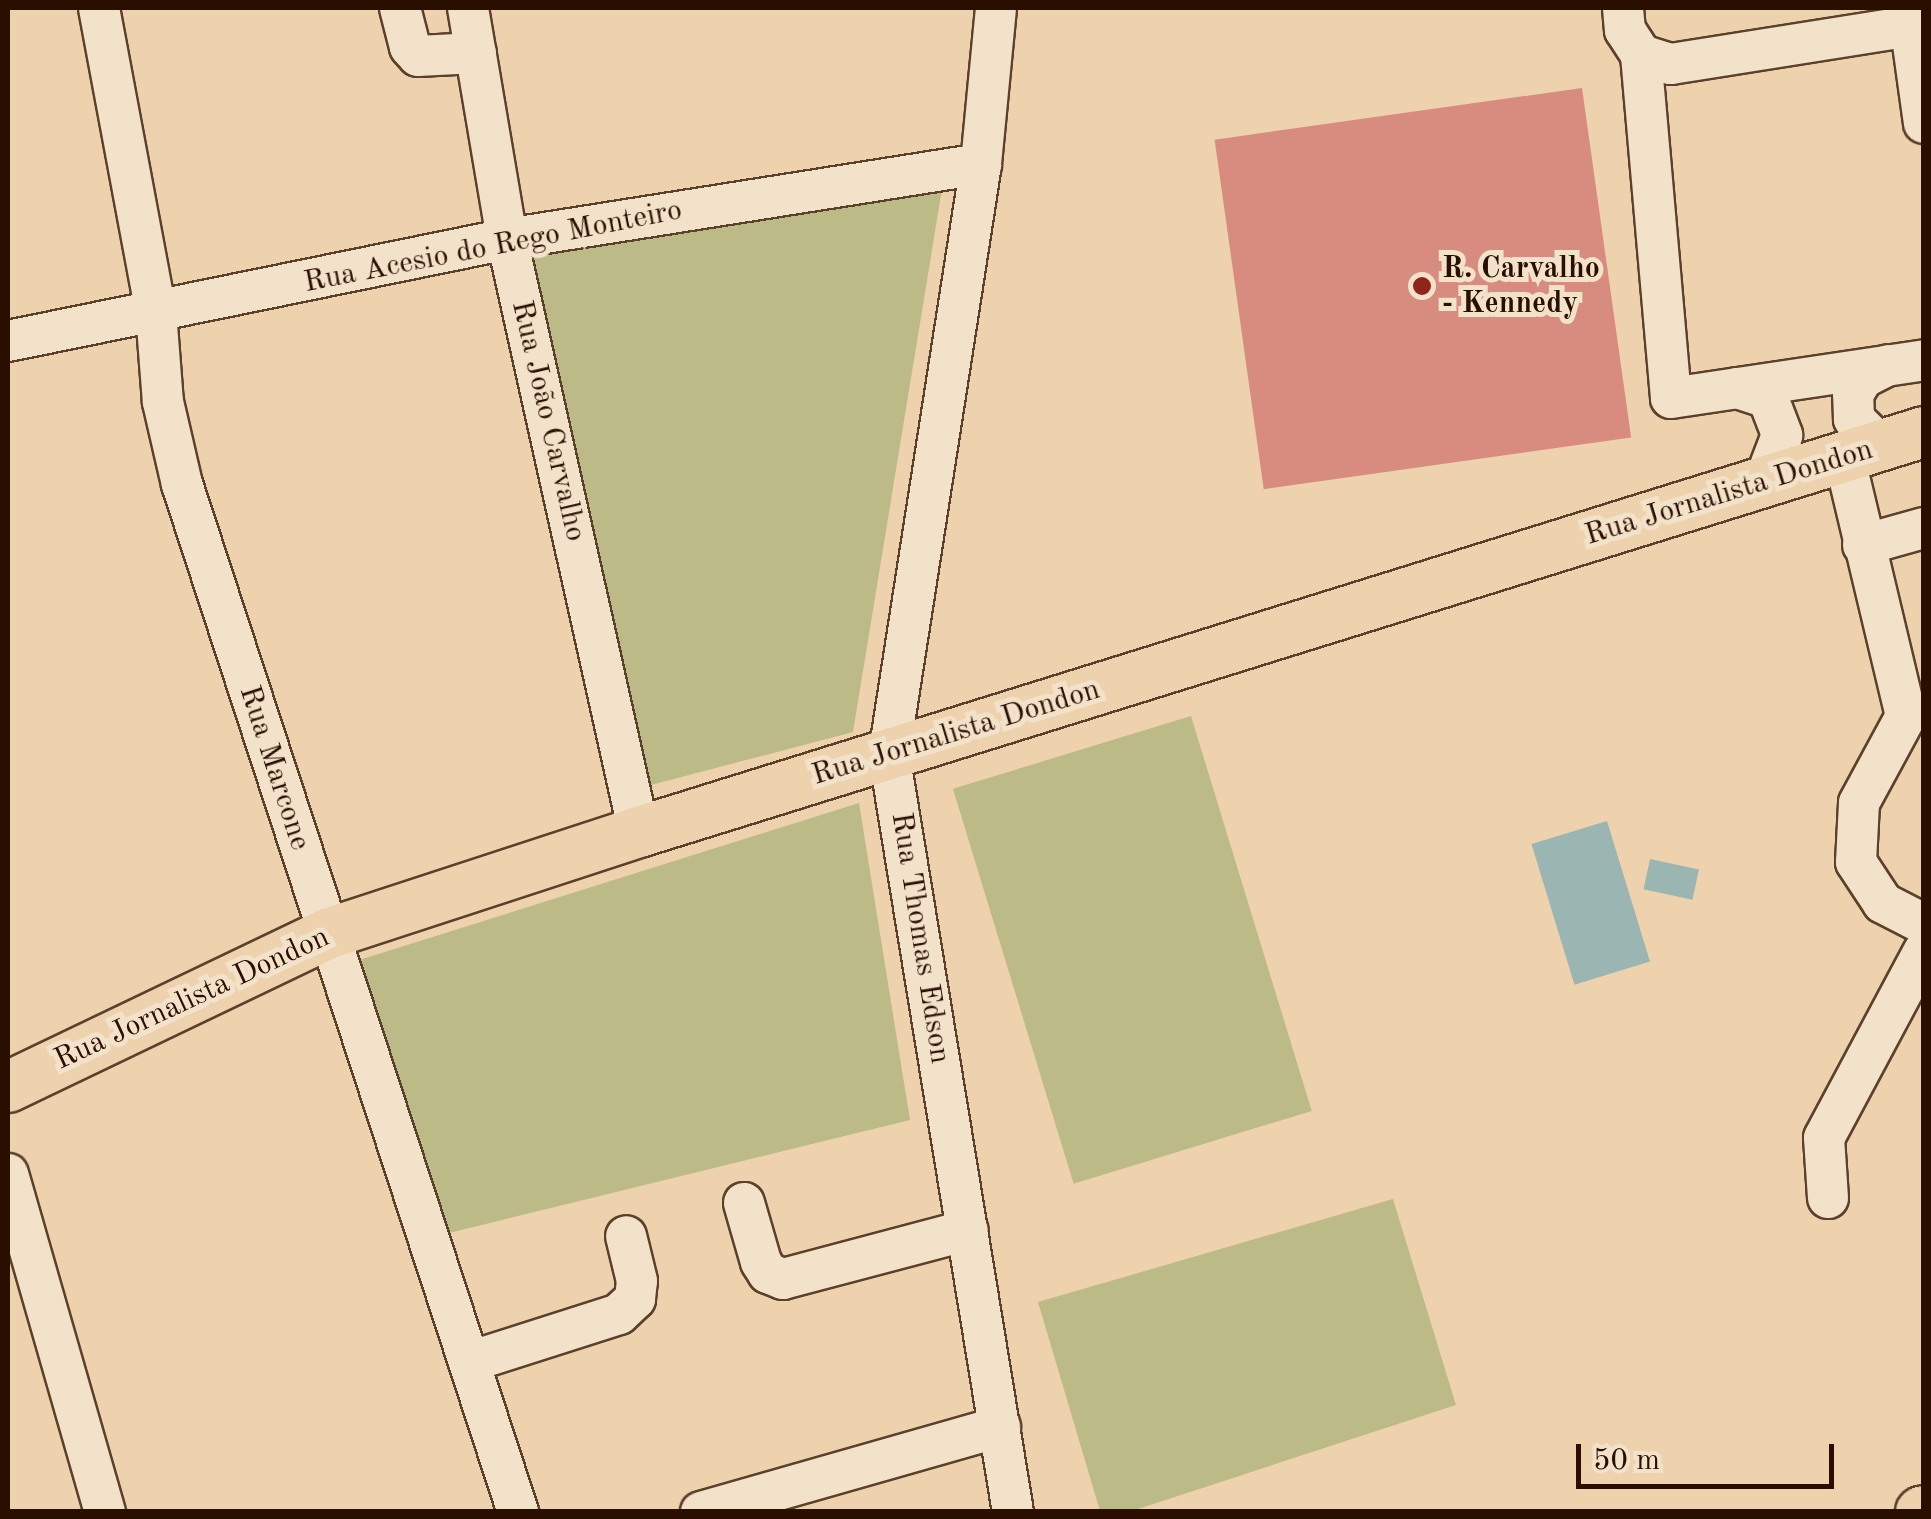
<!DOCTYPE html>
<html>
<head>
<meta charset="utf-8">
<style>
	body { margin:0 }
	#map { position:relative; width:1931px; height:1519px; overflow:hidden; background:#edd2ad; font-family:"Old Standard TT",serif }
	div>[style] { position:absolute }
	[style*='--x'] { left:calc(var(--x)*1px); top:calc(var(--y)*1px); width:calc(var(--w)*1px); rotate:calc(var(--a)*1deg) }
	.green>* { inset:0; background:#bcbb88; transform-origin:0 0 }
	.water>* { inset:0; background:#9bb6b2; transform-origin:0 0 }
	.building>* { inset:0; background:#d88c7f; transform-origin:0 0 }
	.roads { filter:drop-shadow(2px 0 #5b402b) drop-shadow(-2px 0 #5b402b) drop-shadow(0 2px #5b402b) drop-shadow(0 -2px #5b402b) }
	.minor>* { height:40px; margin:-20px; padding:0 20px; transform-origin:20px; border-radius:20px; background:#f3e2ca }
	.major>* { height:50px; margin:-25px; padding:0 25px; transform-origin:25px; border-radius:25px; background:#edd2ad }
	.dots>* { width:28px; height:28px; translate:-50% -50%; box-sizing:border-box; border:5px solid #f3e2ca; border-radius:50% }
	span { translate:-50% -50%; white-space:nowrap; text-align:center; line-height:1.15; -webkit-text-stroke:10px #f3e2ca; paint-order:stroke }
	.street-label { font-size:30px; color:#2a0f00 }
	.poi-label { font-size:30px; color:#2a0f00; font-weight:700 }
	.left { translate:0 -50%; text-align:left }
	.frame { position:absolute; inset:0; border:10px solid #2a0f00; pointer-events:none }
	.scale { position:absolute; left:1576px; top:1444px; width:258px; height:45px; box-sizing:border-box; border:5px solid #2a0f00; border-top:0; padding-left:12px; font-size:30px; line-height:35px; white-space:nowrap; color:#2a0f00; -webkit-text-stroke:8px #f3e2ca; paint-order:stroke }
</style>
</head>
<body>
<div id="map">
	<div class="green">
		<div style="clip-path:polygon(942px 189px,853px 732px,651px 785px,522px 253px)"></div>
		<div style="left:1191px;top:716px;width:413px;height:249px;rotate:73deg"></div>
		<div style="clip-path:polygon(859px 803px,910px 1120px,449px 1233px,356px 961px)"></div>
		<div style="clip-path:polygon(1393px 1199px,1456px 1405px,1132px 1511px,1100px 1511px,1038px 1302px)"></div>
	</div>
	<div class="water">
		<div style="left:1607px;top:821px;width:147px;height:79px;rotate:73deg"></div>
		<div style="left:1650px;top:859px;width:50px;height:31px;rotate:12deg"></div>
	</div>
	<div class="building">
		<div style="left:1582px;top:88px;width:353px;height:371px;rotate:82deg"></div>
	</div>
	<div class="roads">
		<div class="minor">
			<div style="--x:99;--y:8;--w:309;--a:79.4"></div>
			<div style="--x:156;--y:312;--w:90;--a:85.6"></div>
			<div style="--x:163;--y:402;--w:84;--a:77"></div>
			<div style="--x:182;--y:484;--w:1082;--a:71.9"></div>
			<div style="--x:400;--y:8;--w:40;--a:75.6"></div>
			<div style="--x:410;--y:47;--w:12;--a:48"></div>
			<div style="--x:418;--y:56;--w:58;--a:-3"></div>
			<div style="--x:468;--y:8;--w:234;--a:80.4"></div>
			<div style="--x:507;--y:239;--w:608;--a:77.45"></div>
			<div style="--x:996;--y:8;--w:157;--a:95.5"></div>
			<div style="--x:981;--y:164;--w:597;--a:98.86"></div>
			<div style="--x:889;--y:754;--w:768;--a:80.71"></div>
			<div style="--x:1623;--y:8;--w:22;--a:85"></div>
			<div style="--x:1625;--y:30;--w:30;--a:57"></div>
			<div style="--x:1641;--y:55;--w:31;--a:17"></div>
			<div style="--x:1671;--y:64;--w:243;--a:-9"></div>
			<div style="--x:1911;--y:26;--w:14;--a:-25"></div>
			<div style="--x:1908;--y:8;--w:116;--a:82.1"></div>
			<div style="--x:1641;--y:55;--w:344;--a:85"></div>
			<div style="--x:1671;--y:398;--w:256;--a:-8.5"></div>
			<div style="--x:8;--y:341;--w:509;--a:-11.55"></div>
			<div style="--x:507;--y:239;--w:480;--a:-9"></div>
			<div style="--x:1737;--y:388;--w:33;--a:18"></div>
			<div style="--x:1768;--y:398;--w:40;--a:69"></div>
			<div style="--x:1782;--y:435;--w:50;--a:111"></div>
			<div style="--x:1880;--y:445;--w:37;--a:-135"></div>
			<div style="--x:1854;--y:419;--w:25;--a:-92"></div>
			<div style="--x:1853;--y:394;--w:19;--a:-58"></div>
			<div style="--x:1863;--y:378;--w:28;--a:-27"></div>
			<div style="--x:1844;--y:456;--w:267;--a:76.6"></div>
			<div style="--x:1906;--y:716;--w:99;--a:118.4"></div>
			<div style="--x:1859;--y:803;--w:59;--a:92.9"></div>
			<div style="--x:1856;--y:862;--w:49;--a:56.6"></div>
			<div style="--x:1883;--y:903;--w:46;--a:27.1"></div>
			<div style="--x:1863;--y:545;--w:63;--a:-15.6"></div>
			<div style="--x:8;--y:1174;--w:352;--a:74"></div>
			<div style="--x:1828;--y:1198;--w:60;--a:-93.8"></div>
			<div style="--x:1824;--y:1138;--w:212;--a:-61.9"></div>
			<div style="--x:744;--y:1203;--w:61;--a:73.9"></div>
			<div style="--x:761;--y:1262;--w:13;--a:58"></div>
			<div style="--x:768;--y:1273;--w:16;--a:22"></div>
			<div style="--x:783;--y:1279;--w:191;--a:-14.8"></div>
			<div style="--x:469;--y:1362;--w:157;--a:-17.7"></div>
			<div style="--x:619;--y:1314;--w:22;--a:-43"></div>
			<div style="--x:635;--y:1299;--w:18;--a:-84"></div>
			<div style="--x:637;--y:1281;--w:46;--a:-103.7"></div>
			<div style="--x:701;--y:1512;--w:311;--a:-15.9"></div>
		</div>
		<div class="major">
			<div style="--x:8;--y:1087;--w:354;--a:-25.6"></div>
			<div style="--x:327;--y:934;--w:328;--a:-18.1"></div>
			<div style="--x:639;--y:832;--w:1346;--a:-17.29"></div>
			<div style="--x:1921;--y:1512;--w:3;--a:-18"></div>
		</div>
	</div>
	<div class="dots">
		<div style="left:1422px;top:286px;background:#8f2418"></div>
	</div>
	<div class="street-label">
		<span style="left:493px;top:247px;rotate:-11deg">Rua Acesio do Rego Monteiro</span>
		<span style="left:548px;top:421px;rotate:77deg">Rua João Carvalho</span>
		<span style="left:1729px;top:493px;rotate:-17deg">Rua Jornalista Dondon</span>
		<span style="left:956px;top:733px;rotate:-17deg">Rua Jornalista Dondon</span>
		<span style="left:274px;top:768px;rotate:72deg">Rua Marcone</span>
		<span style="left:920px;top:938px;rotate:81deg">Rua Thomas Edson</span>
		<span style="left:192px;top:999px;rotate:-25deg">Rua Jornalista Dondon</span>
	</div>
	<div class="poi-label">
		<span class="left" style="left:1442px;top:286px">R. Carvalho<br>- Kennedy</span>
	</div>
	<div class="frame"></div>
	<div class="scale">50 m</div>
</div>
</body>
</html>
